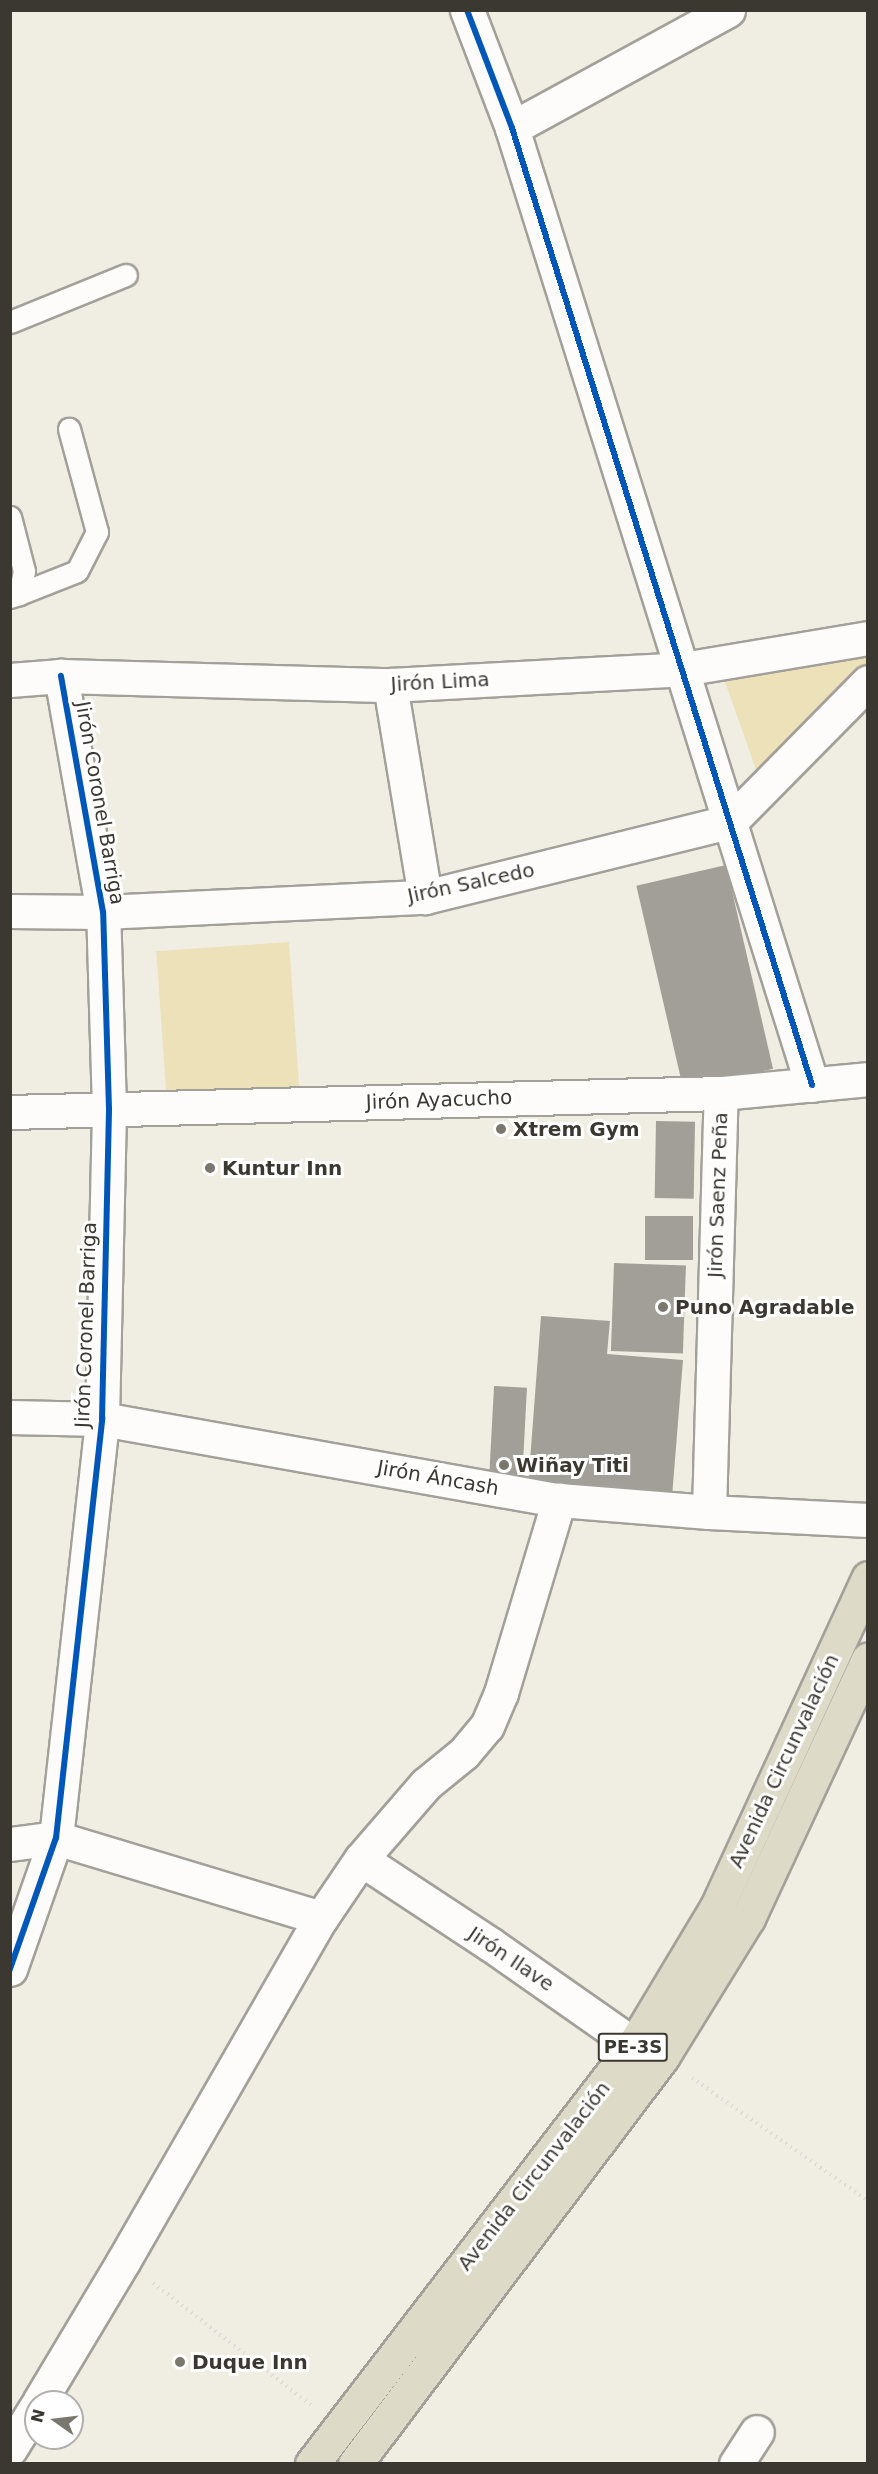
<!DOCTYPE html>
<html>
<head>
<meta charset="utf-8">
<style>
	body { margin:0 }
	#map { position:relative; width:878px; height:2474px; overflow:hidden; background:#f0ede3; font-family:"DejaVu Sans",sans-serif }
	div>[style] { position:absolute }
	[style*='--x'] { left:calc(var(--x)*1px); top:calc(var(--y)*1px); width:calc(var(--w)*1px); rotate:calc(var(--a)*1deg) }
	.green>* { inset:0; background:#ede1b9; transform-origin:0 0 }
	.building>* { inset:0; background:#a29f98; transform-origin:0 0 }
	.path>* { height:4px; margin-top:-2px; transform-origin:0; background:repeating-linear-gradient(90deg,#dcdbd8 0 1.5px,transparent 0 6px) }
	.roads { filter:drop-shadow(2px 0 #a2a099) drop-shadow(-2px 0 #a2a099) drop-shadow(0 2px #a2a099) drop-shadow(0 -2px #a2a099) }
	.service>* { height:21px; margin:-10.5px; padding:0 10.5px; transform-origin:10.5px; border-radius:10.5px; background:#fdfcfb }
	.minor>* { height:33px; margin:-16.5px; padding:0 16.5px; transform-origin:16.5px; border-radius:16.5px; background:#fdfcfb }
	.trunk>* { height:33px; margin:-16.5px; padding:0 16.5px; transform-origin:16.5px; border-radius:16.5px; background:#dedac8 }
	.cycleway>* { height:6px; margin:-3px; padding:0 3px; transform-origin:3px; border-radius:3px; background:#0057b8 }
	.dots>* { width:16px; height:16px; translate:-50% -50%; box-sizing:border-box; border:3px solid #fff; border-radius:50% }
	span { translate:-50% -50%; white-space:nowrap; text-align:center; line-height:1.15; -webkit-text-stroke:6px #fff; paint-order:stroke }
	.shield-label span { padding:2px 4px; background:#fff; border:2px solid; border-radius:4px; -webkit-text-stroke-width:0 }
	.shield-label { font-size:18px; color:#3b3831; font-weight:700 }
	.street-label { font-size:20px; color:#3b3831 }
	.poi-label { font-size:20px; color:#3b3831; font-weight:700 }
	.left { translate:0 -50%; text-align:left }
	.frame { position:absolute; inset:0; border:12px solid #3b3831; pointer-events:none }
	.north { position:absolute; left:24px; top:2390px; width:60px; height:60px; box-sizing:border-box; background:#fff; border:2px solid #b1afad; border-radius:50%; rotate:284deg; font-size:16px; font-weight:700; line-height:24px; text-align:center; color:#3b3831 }
	.north::after { content:''; display:block; margin:auto; width:21px; height:27px; background:#7a776f; clip-path:polygon(50% 0,100% 100%,50% 72%,0 100%) }
</style>
</head>
<body>
<div id="map">
	<div class="green">
		<div style="clip-path:polygon(867px 651px,867px 673px,759px 778px,724px 679px)"></div>
		<div style="left:289px;top:942px;width:173px;height:133px;rotate:86deg"></div>
	</div>
	<div class="building">
		<div style="left:726px;top:865px;width:209px;height:92px;rotate:77deg"></div>
		<div style="left:656px;top:1121px;width:39px;height:77px;rotate:1deg"></div>
		<div style="left:645px;top:1216px;width:48px;height:44px"></div>
		<div style="left:614px;top:1263px;width:72px;height:88px;rotate:2deg"></div>
		<div style="clip-path:polygon(541px 1316px,610px 1321px,607px 1354px,683px 1360px,672px 1497px,528px 1487px)"></div>
		<div style="left:494px;top:1386px;width:33px;height:92px;rotate:3deg"></div>
	</div>
	<div class="path">
		<div style="--x:692;--y:2078;--w:215;--a:34.9"></div>
		<div style="--x:153;--y:2283;--w:200;--a:37.7"></div>
	</div>
	<div class="roads">
		<div class="service">
			<div style="--x:10;--y:322;--w:125;--a:-22.1"></div>
			<div style="--x:10;--y:517;--w:56;--a:75.5"></div>
			<div style="--x:24;--y:571;--w:24;--a:102"></div>
			<div style="--x:19;--y:594;--w:9;--a:162"></div>
			<div style="--x:19;--y:594;--w:62;--a:-21.6"></div>
			<div style="--x:77;--y:571;--w:44;--a:-62.9"></div>
			<div style="--x:97;--y:532;--w:107;--a:-105.2"></div>
		</div>
		<div class="minor">
			<div style="--x:467;--y:10;--w:126;--a:69.1"></div>
			<div style="--x:512;--y:128;--w:1003;--a:72.59"></div>
			<div style="--x:512;--y:128;--w:246;--a:-28.6"></div>
			<div style="--x:10;--y:680;--w:51;--a:-4.5"></div>
			<div style="--x:61;--y:676;--w:329;--a:1.6"></div>
			<div style="--x:390;--y:685;--w:293;--a:-3.1"></div>
			<div style="--x:683;--y:669;--w:188;--a:-9.5"></div>
			<div style="--x:390;--y:685;--w:215;--a:80.6"></div>
			<div style="--x:10;--y:911;--w:93;--a:0.6"></div>
			<div style="--x:103;--y:912;--w:322;--a:-2.7"></div>
			<div style="--x:425;--y:897;--w:315;--a:-13.9"></div>
			<div style="--x:731;--y:821;--w:195;--a:-45.4"></div>
			<div style="--x:10;--y:1112;--w:711;--a:-1.53"></div>
			<div style="--x:721;--y:1093;--w:148;--a:-5.4"></div>
			<div style="--x:10;--y:1417;--w:92;--a:1.2"></div>
			<div style="--x:102;--y:1419;--w:464;--a:10.1"></div>
			<div style="--x:559;--y:1500;--w:150;--a:4.6"></div>
			<div style="--x:709;--y:1512;--w:159;--a:2.9"></div>
			<div style="--x:709;--y:1512;--w:419;--a:-88.4"></div>
			<div style="--x:10;--y:1844;--w:46;--a:-7.4"></div>
			<div style="--x:56;--y:1838;--w:277;--a:16.8"></div>
			<div style="--x:361;--y:1859;--w:154;--a:33.4"></div>
			<div style="--x:490;--y:1944;--w:176;--a:35"></div>
			<div style="--x:634;--y:2045;--w:28;--a:23"></div>
			<div style="--x:10;--y:1969;--w:139;--a:-70.7"></div>
			<div style="--x:56;--y:1838;--w:422;--a:-83.7"></div>
			<div style="--x:102;--y:1419;--w:310;--a:-88.7"></div>
			<div style="--x:109;--y:1109;--w:197;--a:-91.7"></div>
			<div style="--x:103;--y:912;--w:240;--a:-100.1"></div>
			<div style="--x:39;--y:2402;--w:165;--a:-59.1"></div>
			<div style="--x:124;--y:2260;--w:395;--a:-60.1"></div>
			<div style="--x:321;--y:1918;--w:71;--a:-55.9"></div>
			<div style="--x:361;--y:1859;--w:99;--a:-49.1"></div>
			<div style="--x:426;--y:1784;--w:49;--a:-39.2"></div>
			<div style="--x:464;--y:1753;--w:35;--a:-50"></div>
			<div style="--x:487;--y:1726;--w:36;--a:-67"></div>
			<div style="--x:501;--y:1693;--w:202;--a:-73.3"></div>
			<div style="--x:10;--y:2449;--w:49;--a:-58.2"></div>
			<div style="--x:736;--y:2464;--w:38;--a:-57"></div>
		</div>
		<div class="trunk">
			<div style="--x:312;--y:2464;--w:528;--a:-52.46"></div>
			<div style="--x:634;--y:2045;--w:161;--a:-59"></div>
			<div style="--x:717;--y:1907;--w:362;--a:-65.3"></div>
			<div style="--x:355;--y:2464;--w:510;--a:-52.97"></div>
			<div style="--x:662;--y:2057;--w:163;--a:-58.3"></div>
			<div style="--x:748;--y:1918;--w:285;--a:-65.1"></div>
		</div>
	</div>
	<div class="cycleway">
		<div style="--x:467;--y:10;--w:126;--a:69.1"></div>
		<div style="--x:512;--y:128;--w:1003;--a:72.59"></div>
		<div style="--x:10;--y:1969;--w:139;--a:-70.7"></div>
		<div style="--x:56;--y:1838;--w:422;--a:-83.7"></div>
		<div style="--x:102;--y:1419;--w:310;--a:-88.7"></div>
		<div style="--x:109;--y:1109;--w:197;--a:-91.7"></div>
		<div style="--x:103;--y:912;--w:240;--a:-100.1"></div>
	</div>
	<div class="dots">
		<div style="left:501px;top:1129px;background:#7a776f"></div>
		<div style="left:210px;top:1168px;background:#7a776f"></div>
		<div style="left:663px;top:1307px;background:#7a776f"></div>
		<div style="left:504px;top:1465px;background:#7a776f"></div>
		<div style="left:180px;top:2362px;background:#7a776f"></div>
	</div>
	<div class="shield-label">
		<span style="left:633px;top:2047px">PE-3S</span>
	</div>
	<div class="street-label">
		<span style="left:440px;top:682px;rotate:-3deg">Jirón Lima</span>
		<span style="left:100px;top:803px;rotate:80deg">Jirón Coronel Barriga</span>
		<span style="left:471px;top:883px;rotate:-12deg">Jirón Salcedo</span>
		<span style="left:439px;top:1100px;rotate:-2deg">Jirón Ayacucho</span>
		<span style="left:718px;top:1195px;rotate:-88deg">Jirón Saenz Peña</span>
		<span style="left:86px;top:1325px;rotate:-88deg">Jirón Coronel Barriga</span>
		<span style="left:438px;top:1478px;rotate:10deg">Jirón Áncash</span>
		<span style="left:784px;top:1761px;rotate:-65deg">Avenida Circunvalación</span>
		<span style="left:511px;top:1959px;rotate:34deg">Jirón Ilave</span>
		<span style="left:534px;top:2176px;rotate:-52deg">Avenida Circunvalación</span>
	</div>
	<div class="poi-label">
		<span class="left" style="left:513px;top:1129px">Xtrem Gym</span>
		<span class="left" style="left:222px;top:1168px">Kuntur Inn</span>
		<span class="left" style="left:675px;top:1307px">Puno Agradable</span>
		<span class="left" style="left:516px;top:1465px">Wiñay Titi</span>
		<span class="left" style="left:192px;top:2362px">Duque Inn</span>
	</div>
	<div class="frame"></div>
	<div class="north">N</div>
</div>
</body>
</html>
